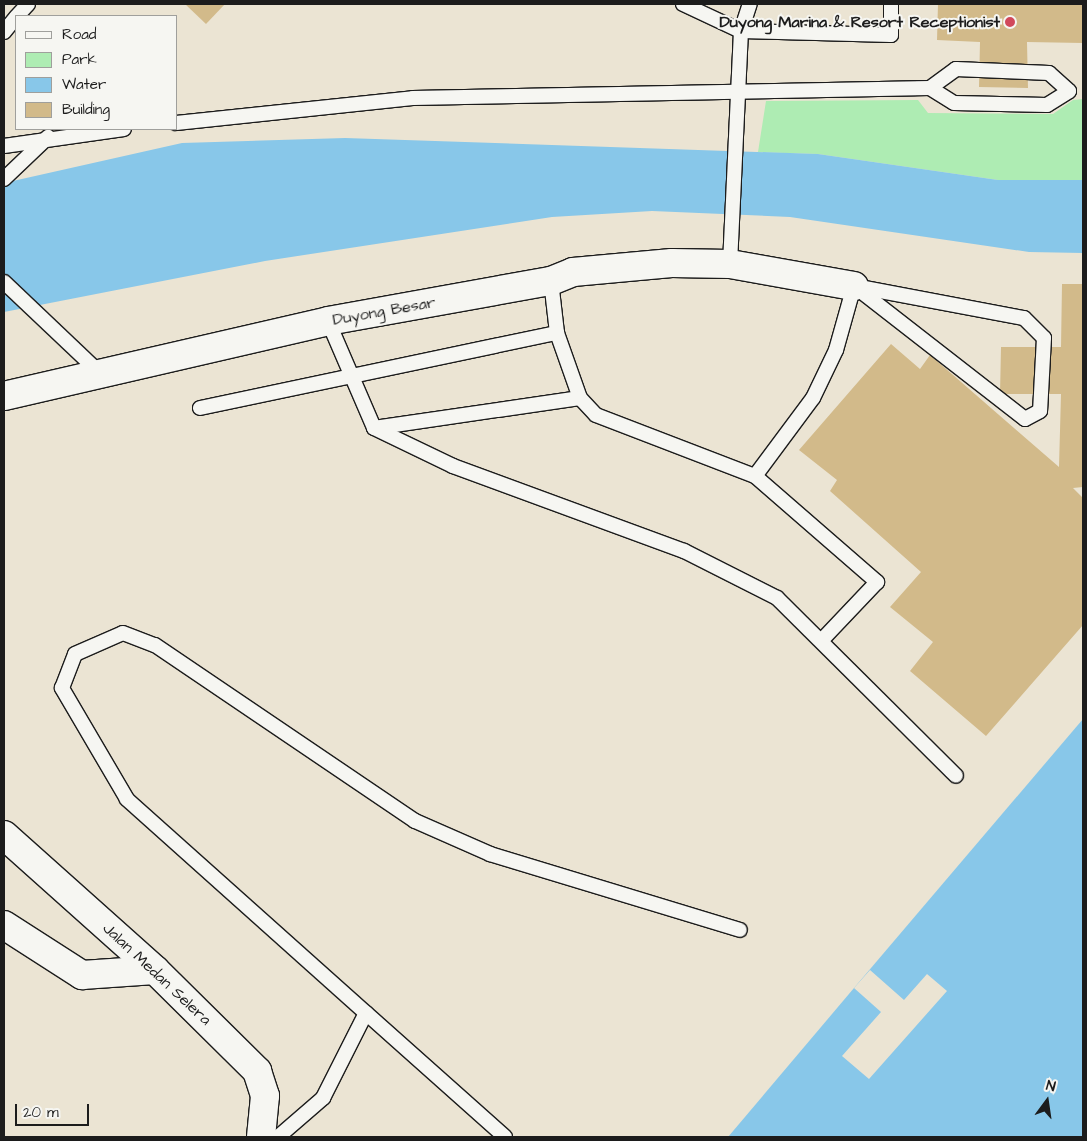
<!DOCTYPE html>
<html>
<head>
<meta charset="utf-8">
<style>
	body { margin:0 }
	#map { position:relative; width:1087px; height:1141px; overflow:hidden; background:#ebe4d3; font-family:"Architects Daughter",sans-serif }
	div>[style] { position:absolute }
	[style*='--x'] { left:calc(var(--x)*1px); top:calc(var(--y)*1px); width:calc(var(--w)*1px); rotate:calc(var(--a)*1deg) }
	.green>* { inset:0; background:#aeecb3 }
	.water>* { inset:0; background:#88c7e9 }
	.pier>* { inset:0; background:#ebe4d3 }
	.building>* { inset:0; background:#d2ba8a }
	.roads { filter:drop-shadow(1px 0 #1c1c1c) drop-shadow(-1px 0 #1c1c1c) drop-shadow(0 1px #1c1c1c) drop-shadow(0 -1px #1c1c1c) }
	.lane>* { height:14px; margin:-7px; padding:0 7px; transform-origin:7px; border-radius:7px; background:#f6f6f2 }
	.street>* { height:28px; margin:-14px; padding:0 14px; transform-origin:14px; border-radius:14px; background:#f6f6f2 }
	.secondary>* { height:28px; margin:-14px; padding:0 14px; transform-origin:14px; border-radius:14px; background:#f6f6f2 }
	.dots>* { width:14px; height:14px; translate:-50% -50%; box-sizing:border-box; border:2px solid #f6f6f2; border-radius:50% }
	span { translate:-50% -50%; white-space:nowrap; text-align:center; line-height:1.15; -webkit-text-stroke:4px #f6f6f2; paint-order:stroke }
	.poi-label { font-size:16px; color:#1c1c1c; font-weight:700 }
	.right { translate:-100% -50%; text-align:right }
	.street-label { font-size:16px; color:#1c1c1c }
	.frame { position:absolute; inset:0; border:5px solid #1c1c1c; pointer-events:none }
	.legend { position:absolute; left:15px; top:15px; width:162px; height:115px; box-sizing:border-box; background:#f6f6f2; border:1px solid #9f9f9c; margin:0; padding:6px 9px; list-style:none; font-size:15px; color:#1c1c1c }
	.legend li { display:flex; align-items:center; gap:10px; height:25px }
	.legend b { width:25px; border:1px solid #9f9f9c }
	.north { position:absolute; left:1022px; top:1076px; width:50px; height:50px; -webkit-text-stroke:4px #f6f6f2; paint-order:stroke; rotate:14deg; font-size:14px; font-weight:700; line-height:20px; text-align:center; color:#1c1c1c }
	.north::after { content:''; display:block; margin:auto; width:18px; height:22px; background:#1c1c1c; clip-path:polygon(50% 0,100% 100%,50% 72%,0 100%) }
	.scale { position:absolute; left:15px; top:1104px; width:74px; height:22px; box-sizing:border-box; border:2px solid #1c1c1c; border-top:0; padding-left:6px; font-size:15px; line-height:18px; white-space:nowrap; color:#1c1c1c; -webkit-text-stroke:4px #f6f6f2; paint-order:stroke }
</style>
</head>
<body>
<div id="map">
	<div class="green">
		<div style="clip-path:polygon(1083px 99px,1083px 180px,998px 180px,818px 154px,758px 152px,766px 101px,918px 100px,928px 113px,1053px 114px,1073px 100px)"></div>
	</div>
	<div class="water">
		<div style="clip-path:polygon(345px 138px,818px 154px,998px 180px,1083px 180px,1083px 253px,1029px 252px,790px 217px,652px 211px,552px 217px,265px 261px,4px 312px,4px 183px,182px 143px)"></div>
		<div style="clip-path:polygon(1083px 719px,1083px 1137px,728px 1137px,854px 988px)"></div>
	</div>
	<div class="pier">
		<div style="clip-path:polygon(870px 970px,904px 1000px,927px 974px,947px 991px,869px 1079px,842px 1056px,881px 1012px,854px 988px)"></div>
	</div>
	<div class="building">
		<div style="clip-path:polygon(185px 4px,225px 4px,206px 24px)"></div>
		<div style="clip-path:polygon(938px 4px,1083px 4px,1083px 43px,1027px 42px,1028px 88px,979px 87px,980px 42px,937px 40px)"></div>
		<div style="clip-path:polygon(1062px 284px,1083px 284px,1083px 487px,1073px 488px,1083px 498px,1083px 625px,986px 736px,910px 671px,933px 642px,890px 607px,921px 572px,830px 491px,837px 480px,799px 450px,891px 344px,920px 369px,930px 355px,1059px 467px,1061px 394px,1000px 394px,1001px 347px,1061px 347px)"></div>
	</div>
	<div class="roads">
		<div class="lane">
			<div style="--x:683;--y:4;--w:64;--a:25"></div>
			<div style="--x:741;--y:31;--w:150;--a:1.5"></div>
			<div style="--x:891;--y:35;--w:31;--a:-90"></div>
			<div style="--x:17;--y:16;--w:16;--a:-47"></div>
			<div style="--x:4;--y:32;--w:19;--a:-51"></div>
			<div style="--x:176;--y:123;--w:238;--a:-6"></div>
			<div style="--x:413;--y:98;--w:517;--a:-1.11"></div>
			<div style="--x:930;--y:88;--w:28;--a:32"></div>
			<div style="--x:954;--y:103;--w:93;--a:1.2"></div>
			<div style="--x:1047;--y:105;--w:26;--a:-32"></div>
			<div style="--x:1069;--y:91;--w:27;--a:-138"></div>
			<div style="--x:1049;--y:73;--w:93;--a:-177.5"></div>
			<div style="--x:956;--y:69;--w:32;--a:144"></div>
			<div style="--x:4;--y:146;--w:121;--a:-8.1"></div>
			<div style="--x:4;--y:179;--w:61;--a:-43.7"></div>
			<div style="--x:730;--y:264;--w:233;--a:-87.3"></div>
			<div style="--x:741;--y:31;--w:28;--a:-72"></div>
			<div style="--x:551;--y:281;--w:52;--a:83.4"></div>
			<div style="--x:557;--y:333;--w:69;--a:70.5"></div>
			<div style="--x:580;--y:398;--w:23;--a:47"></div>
			<div style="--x:596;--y:415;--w:170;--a:21"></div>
			<div style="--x:755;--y:476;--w:162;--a:41"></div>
			<div style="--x:877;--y:582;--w:81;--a:133.5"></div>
			<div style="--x:4;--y:282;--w:131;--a:43.5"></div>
			<div style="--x:854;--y:286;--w:173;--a:10.7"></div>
			<div style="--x:1024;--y:318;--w:28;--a:45"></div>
			<div style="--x:1044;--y:338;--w:73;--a:93.1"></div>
			<div style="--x:1040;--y:411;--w:17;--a:152"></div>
			<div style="--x:1025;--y:419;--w:217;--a:-142.1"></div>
			<div style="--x:328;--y:321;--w:116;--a:66.7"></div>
			<div style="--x:374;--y:428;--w:88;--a:25.7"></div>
			<div style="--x:453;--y:466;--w:246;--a:20.2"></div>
			<div style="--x:684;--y:551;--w:104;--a:26.8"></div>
			<div style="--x:777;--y:598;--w:252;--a:44.8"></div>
			<div style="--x:200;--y:408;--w:365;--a:-11.9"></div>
			<div style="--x:374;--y:428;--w:208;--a:-8.3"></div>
			<div style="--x:755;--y:476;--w:97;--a:-53.4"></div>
			<div style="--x:813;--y:398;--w:53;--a:-64.4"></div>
			<div style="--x:836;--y:350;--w:66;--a:-74.3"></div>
			<div style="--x:366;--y:1013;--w:321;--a:-138.2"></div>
			<div style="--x:127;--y:799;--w:129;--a:-120.4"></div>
			<div style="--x:62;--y:688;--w:36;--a:-69"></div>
			<div style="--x:75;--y:654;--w:52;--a:-23.6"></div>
			<div style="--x:123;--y:633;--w:34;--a:21"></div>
			<div style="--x:155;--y:645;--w:314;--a:34.1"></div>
			<div style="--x:415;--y:821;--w:82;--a:23.7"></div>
			<div style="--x:490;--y:854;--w:261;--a:16.9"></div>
			<div style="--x:278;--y:1137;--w:60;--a:-40.9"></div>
			<div style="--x:323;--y:1098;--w:95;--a:-63.2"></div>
			<div style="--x:366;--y:1013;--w:186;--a:41.7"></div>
		</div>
		<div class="street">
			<div style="--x:4;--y:396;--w:333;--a:-13"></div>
			<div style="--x:328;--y:321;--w:227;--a:-10.2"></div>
			<div style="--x:551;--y:281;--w:24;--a:-22"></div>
			<div style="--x:573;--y:272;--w:99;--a:-5.2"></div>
			<div style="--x:672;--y:263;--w:58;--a:1"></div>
			<div style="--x:730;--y:264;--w:126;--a:10.1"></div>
			<div style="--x:4;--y:925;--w:93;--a:32.7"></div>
			<div style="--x:82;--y:975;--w:73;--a:-3.9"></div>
		</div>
		<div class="secondary">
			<div style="--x:4;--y:835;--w:203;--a:41.8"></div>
			<div style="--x:155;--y:970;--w:144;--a:44.7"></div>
			<div style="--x:257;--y:1071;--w:26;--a:72"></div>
			<div style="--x:265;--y:1096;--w:41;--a:95.6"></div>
		</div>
	</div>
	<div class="dots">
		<div style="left:1010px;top:22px;background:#d1495b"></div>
	</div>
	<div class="poi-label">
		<span class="right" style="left:1000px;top:22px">Duyong Marina &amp; Resort Receptionist</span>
	</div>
	<div class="street-label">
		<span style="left:384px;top:311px;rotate:-10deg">Duyong Besar</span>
		<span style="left:157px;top:974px;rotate:43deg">Jalan Medan Selera</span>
	</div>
	<div class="frame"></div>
	<ul class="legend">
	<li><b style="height:6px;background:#f6f6f2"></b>Road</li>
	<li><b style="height:14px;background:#aeecb3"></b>Park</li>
	<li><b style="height:14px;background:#88c7e9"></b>Water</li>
	<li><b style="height:14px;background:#d2ba8a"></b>Building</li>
	</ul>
	<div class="north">N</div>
	<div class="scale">20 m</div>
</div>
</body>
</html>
